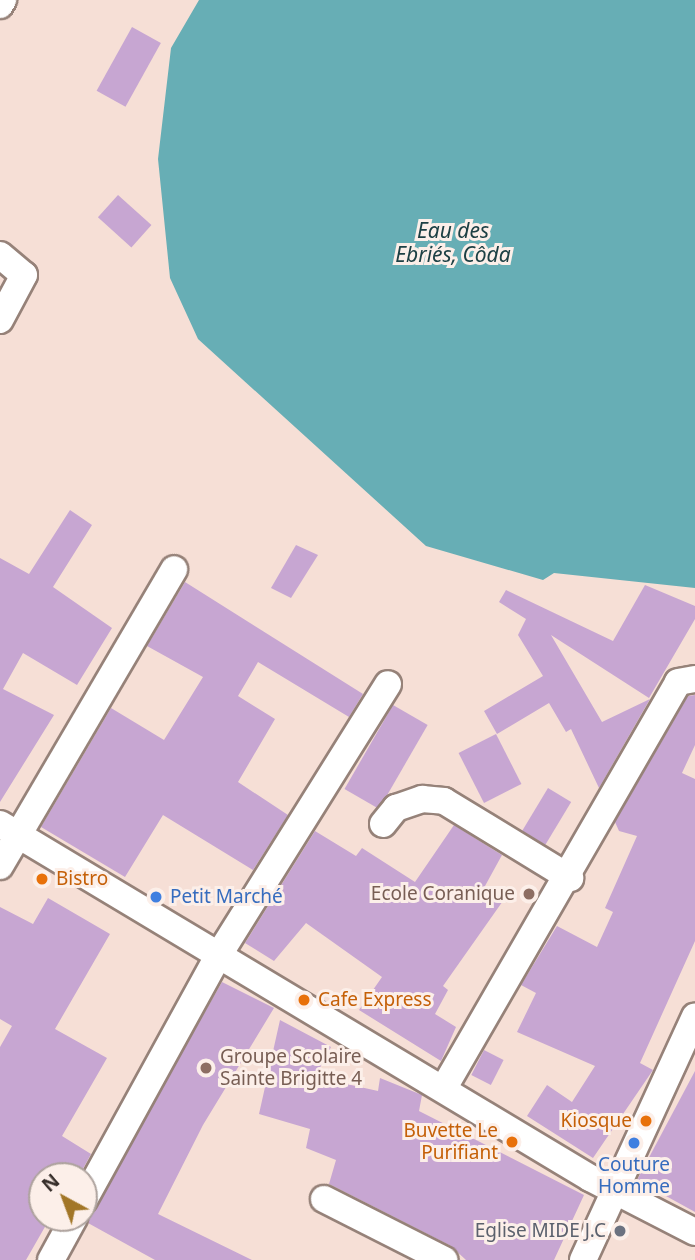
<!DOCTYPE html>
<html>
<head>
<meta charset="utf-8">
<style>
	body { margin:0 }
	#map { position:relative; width:695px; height:1260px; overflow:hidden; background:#f6dfd6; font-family:"Noto Sans",sans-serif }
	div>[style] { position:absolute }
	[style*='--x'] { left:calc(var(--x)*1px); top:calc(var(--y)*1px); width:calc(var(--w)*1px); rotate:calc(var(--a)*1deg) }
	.water>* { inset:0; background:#67aeb5 }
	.building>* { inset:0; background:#c7a6d2; transform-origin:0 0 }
	.roads { filter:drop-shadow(2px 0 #968279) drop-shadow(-2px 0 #968279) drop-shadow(0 2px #968279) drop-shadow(0 -2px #968279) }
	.street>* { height:26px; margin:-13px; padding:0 13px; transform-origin:13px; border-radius:13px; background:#fff }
	.dots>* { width:19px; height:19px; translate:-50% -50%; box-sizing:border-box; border:4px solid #fcefe9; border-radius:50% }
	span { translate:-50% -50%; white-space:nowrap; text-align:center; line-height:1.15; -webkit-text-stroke:6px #fcefe9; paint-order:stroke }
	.food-label { font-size:19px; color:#c56008 }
	.left { translate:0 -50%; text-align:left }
	.right { translate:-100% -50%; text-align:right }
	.education-label { font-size:19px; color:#785e54 }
	.shop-label { font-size:19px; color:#366cbe }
	.worship-label { font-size:19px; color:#5b616d }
	.water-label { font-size:21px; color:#1d4044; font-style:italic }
	.north { position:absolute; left:28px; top:1162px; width:70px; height:70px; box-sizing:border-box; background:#fcefe9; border:2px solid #ada29d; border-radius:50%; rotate:319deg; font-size:19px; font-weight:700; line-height:28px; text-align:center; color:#372f2b }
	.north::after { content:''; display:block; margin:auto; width:24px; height:32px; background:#a27627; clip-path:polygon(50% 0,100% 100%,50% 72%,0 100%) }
</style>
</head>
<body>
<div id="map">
	<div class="water">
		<div style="clip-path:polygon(199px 0,695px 0,695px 588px,554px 573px,543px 580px,426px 546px,198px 339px,170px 278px,158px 159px,171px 48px)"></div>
	</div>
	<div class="building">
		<div style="left:132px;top:27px;width:33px;height:73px;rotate:29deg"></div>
		<div style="left:118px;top:195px;width:45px;height:30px;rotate:42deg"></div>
		<div style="clip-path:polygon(70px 510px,92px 525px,53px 587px,112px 628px,77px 685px,23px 653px,3px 689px,54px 715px,0 802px,0 558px,29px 574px)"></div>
		<div style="clip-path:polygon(296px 545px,318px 555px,291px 598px,271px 588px)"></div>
		<div style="clip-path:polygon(185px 582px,363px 694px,349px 717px,258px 662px,238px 696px,275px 719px,238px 782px,288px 815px,253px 870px,163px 815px,125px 877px,41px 827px,111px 708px,164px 740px,203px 677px,147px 646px)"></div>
		<div style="clip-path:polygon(645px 585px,695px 606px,695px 619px,649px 698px,551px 635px,602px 722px,650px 699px,599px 788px,571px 729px,566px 732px,549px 703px,497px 734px,484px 711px,543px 676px,518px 635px,526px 619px,499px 602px,506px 590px,613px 641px)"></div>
		<div style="clip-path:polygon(695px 695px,695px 745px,682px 773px,695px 779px,695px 941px,640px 1063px,653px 1070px,593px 1158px,527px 1116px,547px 1085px,572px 1102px,595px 1066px,517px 1032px,536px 993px,521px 985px,557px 926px,597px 947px,613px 912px,605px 908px,637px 836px,619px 831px,615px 822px,688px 696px)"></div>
		<div style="left:393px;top:705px;width:40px;height:97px;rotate:30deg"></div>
		<div style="left:496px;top:734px;width:56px;height:42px;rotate:63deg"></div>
		<div style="left:548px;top:788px;width:27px;height:50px;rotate:31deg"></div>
		<div style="clip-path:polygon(454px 825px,502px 855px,485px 886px,505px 898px,443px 986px,448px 990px,435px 1014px,456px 1027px,441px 1061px,359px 1010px,382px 977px,306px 923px,274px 961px,245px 943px,315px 831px,356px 856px,362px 848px,415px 882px)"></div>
		<div style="clip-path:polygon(48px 898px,110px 934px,55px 1029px,107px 1058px,62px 1136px,91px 1154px,79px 1176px,42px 1176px,42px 1218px,50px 1218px,26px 1260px,0 1260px,0 1047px,12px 1026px,0 1019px,0 907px,33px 924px)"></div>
		<div style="clip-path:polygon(222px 982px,274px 1008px,203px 1125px,158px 1214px,252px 1260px,155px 1260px,88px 1223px,89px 1214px)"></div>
		<div style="clip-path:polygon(280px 1020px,331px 1047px,315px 1077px,378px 1091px,380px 1078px,422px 1095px,419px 1111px,584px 1195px,554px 1260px,466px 1260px,451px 1246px,329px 1184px,336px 1160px,306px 1148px,310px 1129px,259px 1114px)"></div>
		<div style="left:484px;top:1050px;width:22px;height:28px;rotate:27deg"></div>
		<div style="clip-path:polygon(695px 1071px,695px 1212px,637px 1180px)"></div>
	</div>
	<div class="roads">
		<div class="street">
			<div style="--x:0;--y:5;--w:6;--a:-59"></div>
			<div style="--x:0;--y:255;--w:31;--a:40"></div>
			<div style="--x:24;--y:275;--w:51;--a:118.1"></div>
			<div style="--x:0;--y:824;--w:688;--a:30.96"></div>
			<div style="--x:590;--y:1178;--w:118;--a:27.2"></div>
			<div style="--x:383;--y:824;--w:21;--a:-51"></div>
			<div style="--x:396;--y:808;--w:28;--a:-19"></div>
			<div style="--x:422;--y:799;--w:22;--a:5"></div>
			<div style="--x:444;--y:801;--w:148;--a:31.4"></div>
			<div style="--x:0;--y:866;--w:344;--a:-59.6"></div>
			<div style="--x:445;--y:1086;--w:466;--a:-60"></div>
			<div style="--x:678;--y:682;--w:17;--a:-10"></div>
			<div style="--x:324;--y:1199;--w:135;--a:26.9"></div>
			<div style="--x:84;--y:1200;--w:282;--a:-61.2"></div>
			<div style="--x:220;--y:953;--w:317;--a:-58"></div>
			<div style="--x:51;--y:1260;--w:48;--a:-61.3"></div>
			<div style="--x:583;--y:1260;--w:268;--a:-65.3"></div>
		</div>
	</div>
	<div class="dots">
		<div style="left:42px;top:879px;background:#e8710a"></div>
		<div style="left:529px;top:894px;background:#8d6e63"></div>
		<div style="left:156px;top:897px;background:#3f7fe0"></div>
		<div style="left:304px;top:1000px;background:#e8710a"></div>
		<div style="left:206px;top:1068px;background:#8d6e63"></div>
		<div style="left:646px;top:1121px;background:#e8710a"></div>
		<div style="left:512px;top:1142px;background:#e8710a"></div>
		<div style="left:634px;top:1143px;background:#3f7fe0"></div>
		<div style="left:620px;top:1231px;background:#6b7280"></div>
	</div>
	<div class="food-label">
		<span class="left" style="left:56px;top:879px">Bistro</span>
		<span class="left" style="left:318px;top:1000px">Cafe Express</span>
		<span class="right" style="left:632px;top:1121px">Kiosque</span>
		<span class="right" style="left:498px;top:1142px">Buvette Le<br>Purifiant</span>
	</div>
	<div class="education-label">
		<span class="right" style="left:515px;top:894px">Ecole Coranique</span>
		<span class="left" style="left:220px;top:1068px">Groupe Scolaire<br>Sainte Brigitte 4</span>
	</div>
	<div class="shop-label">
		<span class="left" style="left:170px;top:897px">Petit Marché</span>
		<span style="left:634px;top:1176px">Couture<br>Homme</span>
	</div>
	<div class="worship-label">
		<span class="right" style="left:606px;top:1231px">Eglise MIDE J.C</span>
	</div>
	<div class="water-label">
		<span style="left:453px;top:242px">Eau des<br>Ebriés, Côda</span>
	</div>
	<div class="north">N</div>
</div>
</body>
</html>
